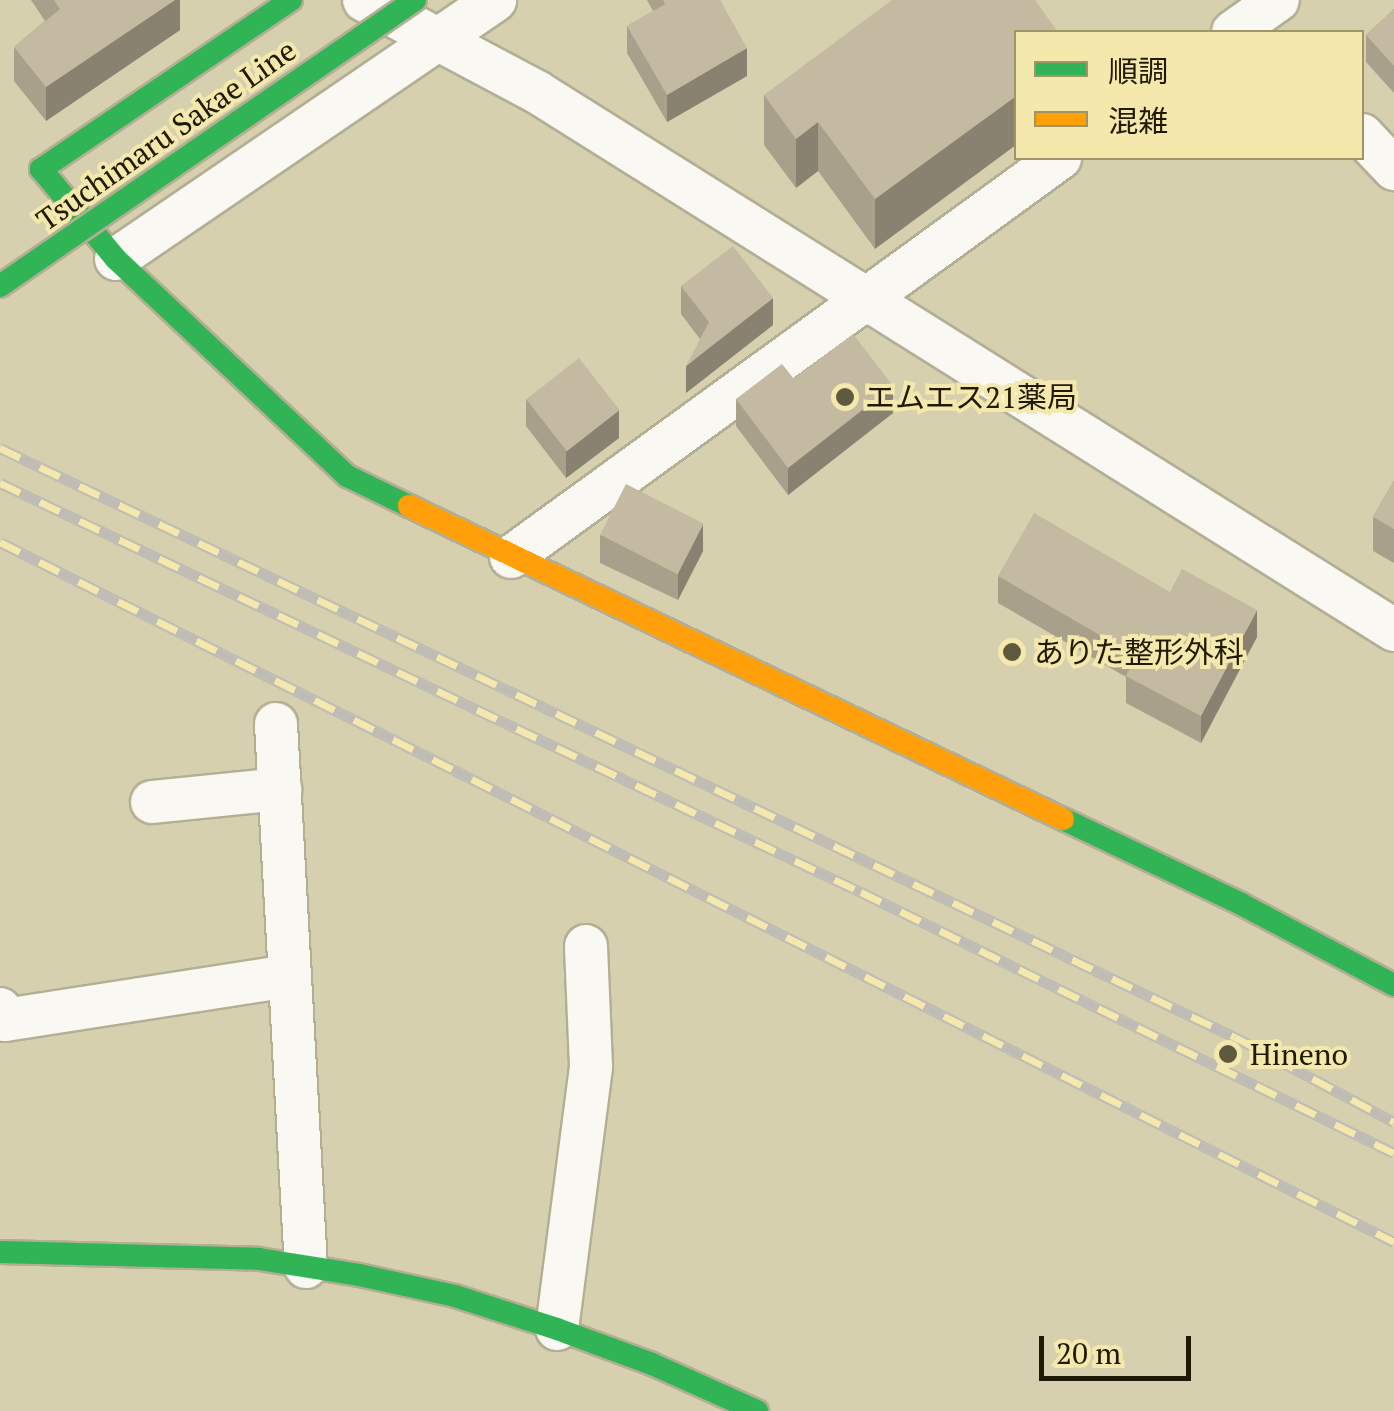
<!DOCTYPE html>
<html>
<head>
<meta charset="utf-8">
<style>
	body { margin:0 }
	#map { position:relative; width:1394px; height:1411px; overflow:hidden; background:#d7d0af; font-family:"PT Serif","Noto Sans JP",serif }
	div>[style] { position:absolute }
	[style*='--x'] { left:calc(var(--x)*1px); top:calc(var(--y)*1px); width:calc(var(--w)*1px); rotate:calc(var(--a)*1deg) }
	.roads { filter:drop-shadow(2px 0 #b3ae94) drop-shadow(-2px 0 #b3ae94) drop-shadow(0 2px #b3ae94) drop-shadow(0 -2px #b3ae94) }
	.street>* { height:42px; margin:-21px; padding:0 21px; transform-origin:21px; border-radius:21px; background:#f9f8f3 }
	.fast>* { height:22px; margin:-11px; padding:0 11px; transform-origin:11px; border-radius:11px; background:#30b455 }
	.slow>* { height:22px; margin:-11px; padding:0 11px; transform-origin:11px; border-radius:11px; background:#ff9f0a }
	.rail>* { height:11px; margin-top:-5.5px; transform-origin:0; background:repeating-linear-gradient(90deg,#f4e8ac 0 22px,#bebcb4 0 44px); box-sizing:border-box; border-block:2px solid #bebcb4 }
	.bridges { filter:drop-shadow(2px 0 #b3ae94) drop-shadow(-2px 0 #b3ae94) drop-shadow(0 2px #b3ae94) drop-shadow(0 -2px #b3ae94) }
	.fast-bridge>* { height:22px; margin:-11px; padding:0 11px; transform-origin:11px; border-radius:11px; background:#30b455 }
	.wall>* { inset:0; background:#a9a08b }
	.shaded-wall>* { inset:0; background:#898271 }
	.building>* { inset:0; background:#c4baa2; transform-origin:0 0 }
	.dots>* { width:28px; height:28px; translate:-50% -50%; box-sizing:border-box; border:5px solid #f4e8ac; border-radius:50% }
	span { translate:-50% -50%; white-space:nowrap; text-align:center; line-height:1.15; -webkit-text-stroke:8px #f4e8ac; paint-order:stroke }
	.street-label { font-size:30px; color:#1f1a03 }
	.poi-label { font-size:30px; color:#1f1a03 }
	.left { translate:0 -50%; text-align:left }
	.legend { position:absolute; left:1014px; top:30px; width:350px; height:130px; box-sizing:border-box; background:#f4e8ac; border:2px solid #9f9668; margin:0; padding:12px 18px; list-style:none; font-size:30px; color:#1f1a03 }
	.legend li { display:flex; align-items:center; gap:20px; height:50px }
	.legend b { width:50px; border:2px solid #9f9668 }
	.scale { position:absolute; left:1039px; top:1336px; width:152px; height:45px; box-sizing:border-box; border:5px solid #1f1a03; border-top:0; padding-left:12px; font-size:30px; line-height:35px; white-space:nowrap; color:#1f1a03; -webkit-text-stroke:8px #f4e8ac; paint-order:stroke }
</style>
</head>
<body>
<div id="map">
	<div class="roads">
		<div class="street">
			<div style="--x:364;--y:0;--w:196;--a:28"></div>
			<div style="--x:537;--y:92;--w:1012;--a:32.12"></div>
			<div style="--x:1233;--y:32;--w:55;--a:-35.4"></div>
			<div style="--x:1362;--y:135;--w:47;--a:46.7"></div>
			<div style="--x:116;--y:259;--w:459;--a:-34.3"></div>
			<div style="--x:511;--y:557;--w:679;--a:-36.01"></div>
			<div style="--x:276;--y:724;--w:544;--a:86.84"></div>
			<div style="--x:152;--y:802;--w:129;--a:-5.8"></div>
			<div style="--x:0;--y:1009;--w:12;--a:66"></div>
			<div style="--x:5;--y:1020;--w:287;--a:-8.8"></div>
			<div style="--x:557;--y:1329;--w:265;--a:-82.6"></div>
			<div style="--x:591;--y:1066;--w:120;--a:-92.4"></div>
		</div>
		<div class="fast">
			<div style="--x:291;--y:0;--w:302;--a:145.9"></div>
			<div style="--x:41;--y:169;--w:117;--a:50.2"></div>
			<div style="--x:116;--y:259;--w:317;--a:43.2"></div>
			<div style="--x:347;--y:476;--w:69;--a:25.8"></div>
			<div style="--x:1063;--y:819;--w:197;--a:25.5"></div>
			<div style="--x:1241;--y:904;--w:173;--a:27.9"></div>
			<div style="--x:0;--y:1252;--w:259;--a:1.5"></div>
			<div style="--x:259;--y:1259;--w:101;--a:9.1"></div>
			<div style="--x:359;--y:1275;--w:98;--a:12.3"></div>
			<div style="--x:455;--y:1296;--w:107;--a:17.9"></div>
			<div style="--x:557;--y:1329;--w:101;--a:20.2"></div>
			<div style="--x:652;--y:1364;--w:115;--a:24.1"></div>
		</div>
		<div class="slow">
			<div style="--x:409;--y:506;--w:725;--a:25.58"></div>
		</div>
	</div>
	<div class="rail">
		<div style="--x:0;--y:448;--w:1368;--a:25.5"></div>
		<div style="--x:1235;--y:1037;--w:180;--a:28.1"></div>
		<div style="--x:0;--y:483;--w:953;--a:25.41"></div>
		<div style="--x:861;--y:892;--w:593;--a:26.09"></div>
		<div style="--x:0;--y:542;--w:1560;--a:26.66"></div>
	</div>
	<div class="bridges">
		<div class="fast-bridge">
			<div style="--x:0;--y:286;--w:504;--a:-34.57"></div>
		</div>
	</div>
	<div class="wall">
		<div style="clip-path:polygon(31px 0,180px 0,180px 30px,46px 121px,14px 81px,14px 47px,45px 21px)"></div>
		<div style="clip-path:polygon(647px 0,720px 0,747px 76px,667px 122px,627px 53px,627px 26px,653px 11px)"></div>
		<div style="clip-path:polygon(1394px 9px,1394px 93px,1366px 62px,1366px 35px)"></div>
		<div style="clip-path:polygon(1058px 32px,875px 249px,818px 171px,796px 188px,764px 145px,764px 95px)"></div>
		<div style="clip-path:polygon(681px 286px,773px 325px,686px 393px,700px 339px,681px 314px)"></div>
		<div style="clip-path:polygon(794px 379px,893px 413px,788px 495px,736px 426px,736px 399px)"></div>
		<div style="clip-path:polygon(526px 399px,619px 438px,566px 478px,526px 426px)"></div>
		<div style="clip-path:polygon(1394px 480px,1394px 563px,1373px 551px,1373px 517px)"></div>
		<div style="clip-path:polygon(600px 535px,703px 551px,678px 600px,600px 563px)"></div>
		<div style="clip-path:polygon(998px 576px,1170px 592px,1257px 637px,1201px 743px,1126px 703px,1126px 677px,998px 603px)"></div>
	</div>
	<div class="shaded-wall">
		<div style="clip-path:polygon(175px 0,180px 0,180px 30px,46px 121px,46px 87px)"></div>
		<div style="clip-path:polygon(747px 48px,747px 76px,667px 122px,667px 95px)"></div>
		<div style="clip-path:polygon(1016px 96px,1016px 145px,875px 249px,875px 199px)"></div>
		<div style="clip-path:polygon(818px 122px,818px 171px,796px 188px,796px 139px)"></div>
		<div style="clip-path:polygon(773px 298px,773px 325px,686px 393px,686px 366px)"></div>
		<div style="clip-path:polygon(893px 386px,893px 413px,788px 495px,788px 468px)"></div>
		<div style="clip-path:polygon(619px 410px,619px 438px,566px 478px,566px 451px)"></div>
		<div style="clip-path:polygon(703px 524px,703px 551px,678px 600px,678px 573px)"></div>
		<div style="clip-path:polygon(1257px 610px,1257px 637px,1201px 743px,1201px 716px)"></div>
	</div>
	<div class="building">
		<div style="clip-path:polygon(54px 0,175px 0,46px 87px,14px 47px,60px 9px)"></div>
		<div style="clip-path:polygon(663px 0,720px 0,747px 48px,667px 95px,627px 26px,665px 4px)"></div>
		<div style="clip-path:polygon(892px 0,1035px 0,1058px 32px,1016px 32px,1016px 96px,875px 199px,818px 122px,796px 139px,764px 95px)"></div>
		<div style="clip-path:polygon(1394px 9px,1394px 66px,1366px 35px)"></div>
		<div style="clip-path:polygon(733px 246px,773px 298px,686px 366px,709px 322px,681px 286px)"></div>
		<div style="clip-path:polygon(853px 334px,893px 386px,788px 468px,736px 399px,782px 364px,794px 379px)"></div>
		<div style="left:579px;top:358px;width:66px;height:67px;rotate:52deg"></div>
		<div style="clip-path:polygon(1394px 480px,1394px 529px,1373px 517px)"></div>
		<div style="left:626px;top:484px;width:87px;height:57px;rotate:27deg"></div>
		<div style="clip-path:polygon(1034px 513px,1170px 592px,1182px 569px,1257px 610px,1201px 716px,1126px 676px,1136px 656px,998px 576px)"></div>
	</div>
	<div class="dots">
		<div style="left:845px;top:397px;background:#5f5a3f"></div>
		<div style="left:1012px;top:652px;background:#5f5a3f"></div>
		<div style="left:1228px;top:1054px;background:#5f5a3f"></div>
	</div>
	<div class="street-label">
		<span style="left:166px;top:135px;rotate:-35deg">Tsuchimaru Sakae Line</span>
	</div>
	<div class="poi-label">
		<span class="left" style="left:865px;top:397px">エムエス21薬局</span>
		<span class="left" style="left:1034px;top:652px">ありた整形外科</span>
		<span class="left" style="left:1250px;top:1054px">Hineno</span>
	</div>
	<ul class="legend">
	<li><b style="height:12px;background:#30b455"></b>順調</li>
	<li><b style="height:12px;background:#ff9f0a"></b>混雑</li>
	</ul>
	<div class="scale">20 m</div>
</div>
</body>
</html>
